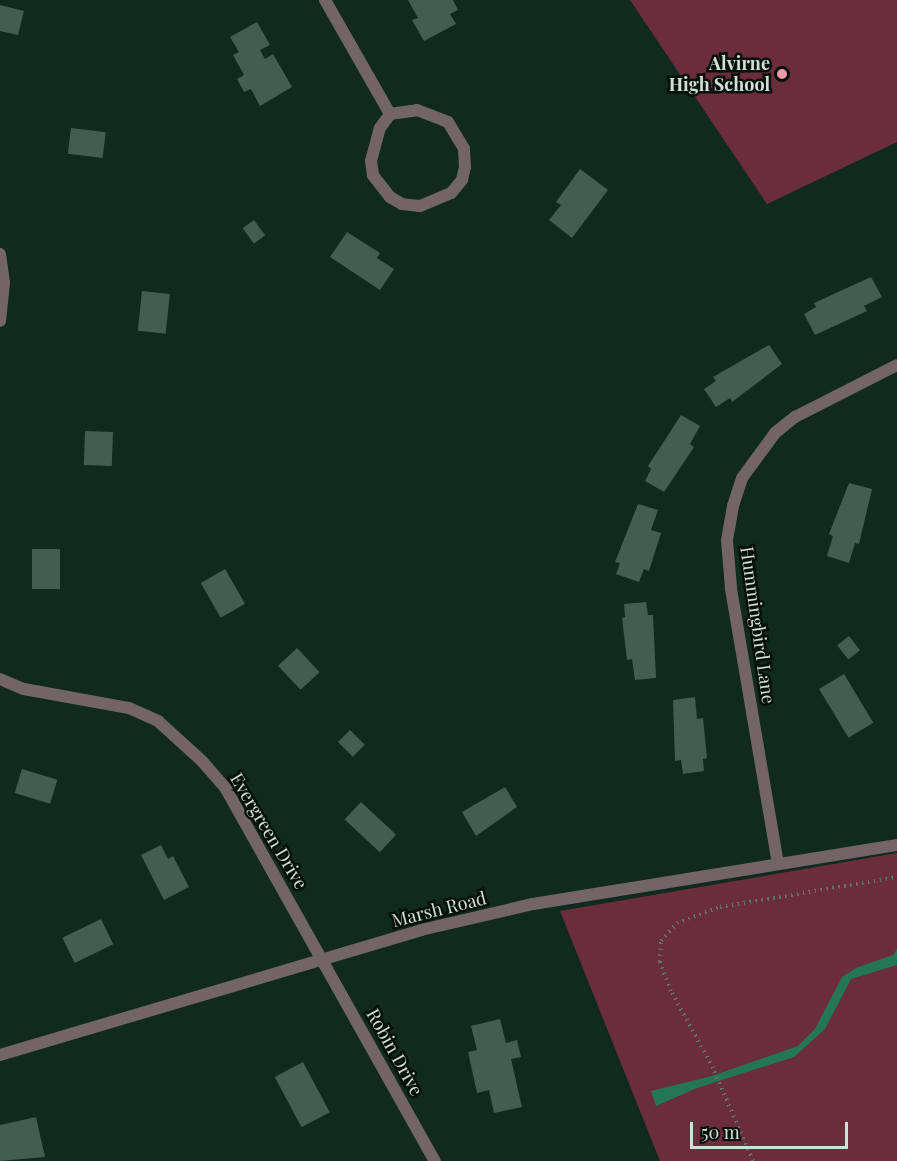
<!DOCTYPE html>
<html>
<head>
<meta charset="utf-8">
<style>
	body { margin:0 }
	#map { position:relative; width:897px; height:1161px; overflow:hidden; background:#112a1e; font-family:"Playfair Display",serif }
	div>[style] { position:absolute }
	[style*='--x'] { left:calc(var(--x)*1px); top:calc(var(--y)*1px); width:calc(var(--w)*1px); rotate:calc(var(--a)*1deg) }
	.green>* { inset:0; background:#6b2d39 }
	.water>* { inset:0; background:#247754 }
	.building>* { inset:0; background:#435d4f; transform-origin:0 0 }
	.path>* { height:4px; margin-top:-2px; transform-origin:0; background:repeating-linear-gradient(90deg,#5f7469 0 1.5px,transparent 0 6px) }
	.street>* { height:12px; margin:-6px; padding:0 6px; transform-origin:6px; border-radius:6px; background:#736567 }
	.dots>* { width:16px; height:16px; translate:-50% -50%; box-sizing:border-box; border:3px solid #06100a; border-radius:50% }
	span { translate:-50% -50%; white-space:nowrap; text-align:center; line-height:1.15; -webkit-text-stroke:5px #06100a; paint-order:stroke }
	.poi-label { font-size:18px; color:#d1e0d7; font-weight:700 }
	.right { translate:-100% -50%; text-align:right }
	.street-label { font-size:18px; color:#d1e0d7 }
	.scale { position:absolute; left:690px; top:1122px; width:158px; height:27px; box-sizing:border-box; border:3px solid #d1e0d7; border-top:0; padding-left:8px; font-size:18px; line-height:21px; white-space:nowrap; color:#d1e0d7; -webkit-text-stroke:4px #06100a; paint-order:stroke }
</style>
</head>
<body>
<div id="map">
	<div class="green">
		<div style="clip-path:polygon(630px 0,897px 0,897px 142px,767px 204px)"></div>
		<div style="clip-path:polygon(897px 853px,897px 1161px,660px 1161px,560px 911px)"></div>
	</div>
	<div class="water">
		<div style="clip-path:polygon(897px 949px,897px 965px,851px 979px,825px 1029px,794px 1057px,697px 1088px,656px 1106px,651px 1091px,712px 1076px,798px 1046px,815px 1029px,842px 977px,856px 968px,893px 955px)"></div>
	</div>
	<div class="building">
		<div style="clip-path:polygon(408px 0,453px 0,458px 10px,450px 14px,456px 24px,424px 41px,412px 20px,418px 18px)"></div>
		<div style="clip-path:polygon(0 5px,24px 11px,18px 35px,0 31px)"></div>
		<div style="clip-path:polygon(257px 22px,270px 45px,260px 50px,265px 59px,273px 54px,292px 87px,260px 106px,251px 89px,244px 92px,237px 79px,244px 75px,233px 55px,239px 52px,230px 37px)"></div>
		<div style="left:71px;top:128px;width:35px;height:26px;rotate:7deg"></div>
		<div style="clip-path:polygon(580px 169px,608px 190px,572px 238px,549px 220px,561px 205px,556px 202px)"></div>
		<div style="left:254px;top:220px;width:19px;height:14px;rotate:54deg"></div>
		<div style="clip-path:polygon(347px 232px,380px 253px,377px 258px,394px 269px,380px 290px,330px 257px)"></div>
		<div style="clip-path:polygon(871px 277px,882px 297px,864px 306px,867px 311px,815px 335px,804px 314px,816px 307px,814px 303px)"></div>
		<div style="left:142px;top:291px;width:28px;height:40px;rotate:6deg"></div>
		<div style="clip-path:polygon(769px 345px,782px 364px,732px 402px,730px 398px,716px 407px,704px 389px,716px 381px,713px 377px)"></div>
		<div style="clip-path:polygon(681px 415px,700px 426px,690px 444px,694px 447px,664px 492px,645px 481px,651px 469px,648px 466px)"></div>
		<div style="left:85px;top:431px;width:28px;height:34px;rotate:2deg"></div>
		<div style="clip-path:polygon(849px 483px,872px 489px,859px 544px,855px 543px,849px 563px,827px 556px,833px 536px,829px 534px)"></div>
		<div style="clip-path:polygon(638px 504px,658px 510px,651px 530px,661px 533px,649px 571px,644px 569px,639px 582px,616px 574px,620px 563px,615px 562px)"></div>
		<div style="left:32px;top:549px;width:28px;height:40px"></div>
		<div style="left:225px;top:569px;width:40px;height:28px;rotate:60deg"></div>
		<div style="clip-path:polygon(646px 602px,648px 615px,653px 615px,656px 678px,635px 680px,632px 659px,627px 660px,622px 618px,625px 617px,624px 604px)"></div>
		<div style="left:849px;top:636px;width:18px;height:15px;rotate:52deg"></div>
		<div style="left:297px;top:648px;width:33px;height:26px;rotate:47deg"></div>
		<div style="left:844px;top:674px;width:57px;height:29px;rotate:59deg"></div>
		<div style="clip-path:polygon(695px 697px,697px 719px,703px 718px,707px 758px,703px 759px,704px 771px,683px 774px,681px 760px,675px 761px,673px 700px)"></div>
		<div style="left:350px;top:730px;width:21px;height:17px;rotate:45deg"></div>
		<div style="left:22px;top:769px;width:37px;height:25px;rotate:17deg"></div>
		<div style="clip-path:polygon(505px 787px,517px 807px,476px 836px,462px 812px)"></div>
		<div style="left:361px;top:802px;width:48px;height:24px;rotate:43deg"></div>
		<div style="clip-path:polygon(161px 845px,168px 859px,173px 856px,189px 887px,164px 900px,141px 855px)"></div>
		<div style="left:101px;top:919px;width:28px;height:43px;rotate:64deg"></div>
		<div style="clip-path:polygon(500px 1019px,506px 1043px,517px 1040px,521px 1057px,511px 1059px,522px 1107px,494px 1113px,489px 1090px,477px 1093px,468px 1052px,477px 1050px,471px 1026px)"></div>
		<div style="left:303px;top:1062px;width:57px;height:32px;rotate:62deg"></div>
		<div style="clip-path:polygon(36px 1117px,45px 1157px,0 1161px,0 1125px)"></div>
	</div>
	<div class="path">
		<div style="--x:753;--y:1161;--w:101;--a:-113.3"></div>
		<div style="--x:713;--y:1068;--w:88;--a:-118.6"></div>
		<div style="--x:671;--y:991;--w:31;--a:-111"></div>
		<div style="--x:660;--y:962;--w:21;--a:-87"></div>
		<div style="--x:661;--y:941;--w:24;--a:-48"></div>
		<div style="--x:677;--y:923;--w:46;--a:-20.4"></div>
		<div style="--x:720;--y:907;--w:180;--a:-9.6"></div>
	</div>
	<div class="street">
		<div style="--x:325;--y:0;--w:131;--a:60.3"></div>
		<div style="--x:417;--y:110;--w:33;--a:21"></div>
		<div style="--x:448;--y:122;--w:31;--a:59"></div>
		<div style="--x:464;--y:149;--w:18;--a:87"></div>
		<div style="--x:465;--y:167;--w:13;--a:103"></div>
		<div style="--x:462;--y:180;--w:17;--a:130"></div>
		<div style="--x:451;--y:193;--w:34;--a:157"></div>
		<div style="--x:420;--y:206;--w:18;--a:-174"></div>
		<div style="--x:402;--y:204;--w:14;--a:-150"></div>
		<div style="--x:390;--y:197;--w:28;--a:-128"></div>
		<div style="--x:373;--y:175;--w:14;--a:-98"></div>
		<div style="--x:371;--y:161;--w:34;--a:-75"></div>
		<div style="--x:380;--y:128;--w:17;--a:-54"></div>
		<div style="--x:390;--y:114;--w:27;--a:-8"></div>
		<div style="--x:0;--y:254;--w:29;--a:82"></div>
		<div style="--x:4;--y:283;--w:38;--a:96"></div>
		<div style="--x:0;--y:679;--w:26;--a:23"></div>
		<div style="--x:24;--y:689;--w:107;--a:10.3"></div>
		<div style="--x:129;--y:708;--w:32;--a:24"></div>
		<div style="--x:158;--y:721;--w:59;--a:42.3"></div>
		<div style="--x:202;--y:761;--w:37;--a:49"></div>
		<div style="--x:226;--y:789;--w:427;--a:60.7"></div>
		<div style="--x:778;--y:864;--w:280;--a:-99.7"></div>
		<div style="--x:731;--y:588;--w:48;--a:-94.8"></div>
		<div style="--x:727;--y:540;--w:35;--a:-80"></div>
		<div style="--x:733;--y:506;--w:29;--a:-72"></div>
		<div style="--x:742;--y:478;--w:56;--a:-53.7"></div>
		<div style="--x:775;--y:433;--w:26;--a:-39"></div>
		<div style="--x:795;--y:417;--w:114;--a:-27"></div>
		<div style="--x:0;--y:1055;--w:439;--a:-16.5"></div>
		<div style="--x:421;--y:930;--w:115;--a:-13.1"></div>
		<div style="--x:533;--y:904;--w:369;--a:-9.2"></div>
	</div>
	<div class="dots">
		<div style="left:782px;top:74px;background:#f39aa7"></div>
	</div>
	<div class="poi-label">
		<span class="right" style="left:770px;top:74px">Alvirne<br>High School</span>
	</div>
	<div class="street-label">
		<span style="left:758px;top:625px;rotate:82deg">Hummingbird Lane</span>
		<span style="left:269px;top:831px;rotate:59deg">Evergreen Drive</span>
		<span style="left:439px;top:909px;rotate:-14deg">Marsh Road</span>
		<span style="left:395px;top:1052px;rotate:61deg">Robin Drive</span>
	</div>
	<div class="scale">50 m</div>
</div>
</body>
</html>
